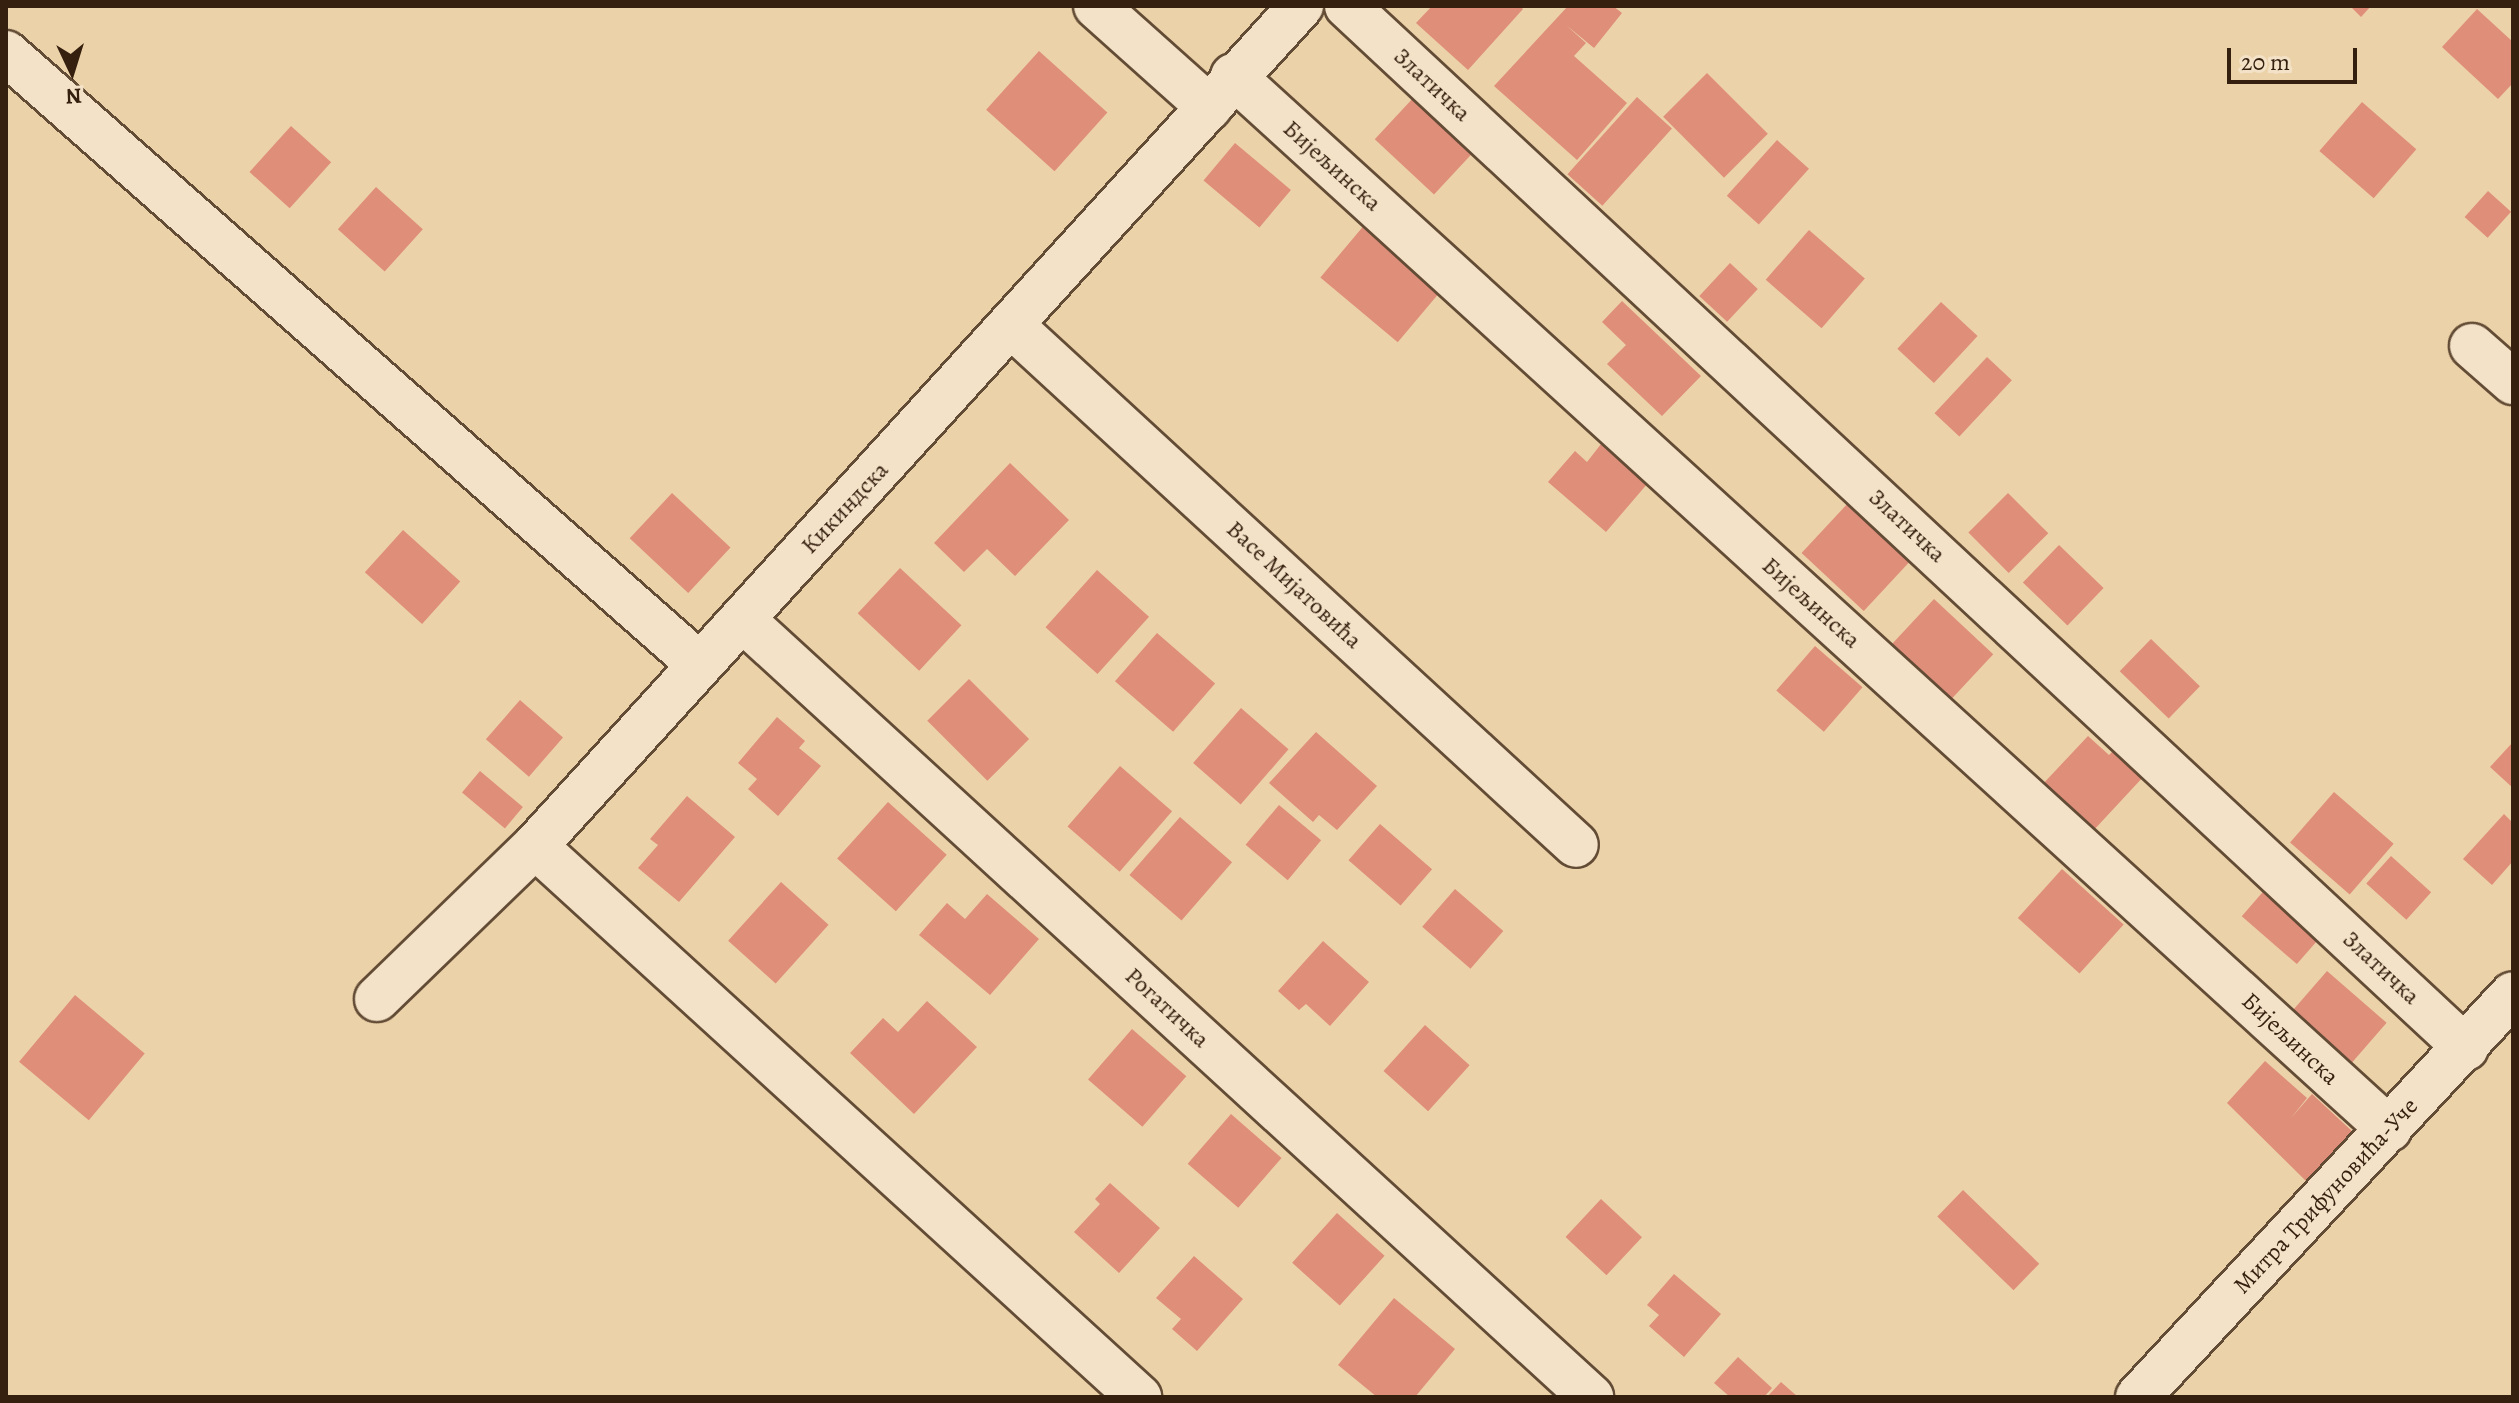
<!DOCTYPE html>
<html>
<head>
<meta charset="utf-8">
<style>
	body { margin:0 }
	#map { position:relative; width:2519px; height:1403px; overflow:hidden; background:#ecd2a9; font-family:Alegreya,serif }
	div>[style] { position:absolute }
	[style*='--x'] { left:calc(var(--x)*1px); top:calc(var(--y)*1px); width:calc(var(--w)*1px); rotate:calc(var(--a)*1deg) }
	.building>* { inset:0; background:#df8e7a; transform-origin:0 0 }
	.roads { filter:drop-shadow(2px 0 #634c36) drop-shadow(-2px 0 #634c36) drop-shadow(0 2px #634c36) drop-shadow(0 -2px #634c36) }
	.minor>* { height:44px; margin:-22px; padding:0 22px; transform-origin:22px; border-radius:22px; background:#f3e2c7 }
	span { translate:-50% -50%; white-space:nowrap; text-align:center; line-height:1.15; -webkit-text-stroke:8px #f3e2c7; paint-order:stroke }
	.street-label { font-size:24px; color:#351f0f }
	.frame { position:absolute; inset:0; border:8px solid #351f0f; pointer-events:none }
	.north { position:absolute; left:32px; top:32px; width:80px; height:80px; -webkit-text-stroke:6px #f3e2c7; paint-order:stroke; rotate:176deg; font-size:22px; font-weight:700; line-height:32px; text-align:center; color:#351f0f }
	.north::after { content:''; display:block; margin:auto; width:28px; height:36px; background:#351f0f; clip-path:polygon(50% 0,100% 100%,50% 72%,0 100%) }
	.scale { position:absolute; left:2227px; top:48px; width:130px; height:36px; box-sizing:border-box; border:4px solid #351f0f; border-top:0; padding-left:10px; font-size:24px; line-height:28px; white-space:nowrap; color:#351f0f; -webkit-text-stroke:6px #f3e2c7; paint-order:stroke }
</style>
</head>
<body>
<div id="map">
	<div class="building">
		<div style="clip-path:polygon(1432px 6px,1520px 6px,1523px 9px,1468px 70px,1416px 23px)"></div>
		<div style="clip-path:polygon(1568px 6px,1613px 6px,1622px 13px,1594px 48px,1566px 25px,1586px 43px,1574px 56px,1627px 103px,1577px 160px,1494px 86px)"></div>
		<div style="clip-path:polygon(2350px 6px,2371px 6px,2361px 17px)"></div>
		<div style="clip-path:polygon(2477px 9px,2513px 42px,2513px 83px,2498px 99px,2442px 47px)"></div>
		<div style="left:1039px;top:51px;width:92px;height:79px;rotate:42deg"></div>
		<div style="left:1707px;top:73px;width:86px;height:62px;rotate:45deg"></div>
		<div style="left:1415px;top:96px;width:81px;height:59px;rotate:43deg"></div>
		<div style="left:1637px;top:97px;width:47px;height:104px;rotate:42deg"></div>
		<div style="left:2362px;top:102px;width:72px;height:65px;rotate:41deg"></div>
		<div style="left:291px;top:126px;width:54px;height:62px;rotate:42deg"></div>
		<div style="left:1777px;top:140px;width:43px;height:75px;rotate:42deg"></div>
		<div style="left:1235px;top:143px;width:73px;height:49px;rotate:40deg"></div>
		<div style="left:376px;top:187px;width:63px;height:57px;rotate:42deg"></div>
		<div style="left:2488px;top:191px;width:31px;height:35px;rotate:42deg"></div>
		<div style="left:1366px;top:223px;width:101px;height:71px;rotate:40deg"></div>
		<div style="left:1809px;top:230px;width:74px;height:66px;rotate:41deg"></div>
		<div style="left:1730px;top:263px;width:38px;height:45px;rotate:43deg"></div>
		<div style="clip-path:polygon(1622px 301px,1701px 376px,1662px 416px,1607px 364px,1626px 345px,1602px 322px)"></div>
		<div style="left:1941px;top:302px;width:50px;height:64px;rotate:43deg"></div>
		<div style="left:1987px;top:357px;width:34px;height:77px;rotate:43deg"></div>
		<div style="clip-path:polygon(1601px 444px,1648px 483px,1606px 532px,1548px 482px,1575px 451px,1587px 462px)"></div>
		<div style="clip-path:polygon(1010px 463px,1069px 520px,1015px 576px,987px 549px,964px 572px,934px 543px)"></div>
		<div style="left:672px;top:493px;width:80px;height:62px;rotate:43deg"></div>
		<div style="left:2008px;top:493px;width:57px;height:56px;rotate:45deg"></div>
		<div style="left:1850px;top:501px;width:85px;height:71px;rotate:43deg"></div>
		<div style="left:403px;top:530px;width:77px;height:57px;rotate:42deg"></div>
		<div style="left:2059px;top:545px;width:62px;height:52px;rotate:44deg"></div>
		<div style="left:900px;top:568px;width:84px;height:62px;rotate:43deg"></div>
		<div style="left:1097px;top:570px;width:70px;height:77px;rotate:42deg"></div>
		<div style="left:1934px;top:599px;width:81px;height:65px;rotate:43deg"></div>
		<div style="left:1157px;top:633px;width:77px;height:64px;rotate:41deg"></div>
		<div style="left:2151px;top:639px;width:68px;height:45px;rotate:44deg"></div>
		<div style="left:1815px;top:646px;width:63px;height:59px;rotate:41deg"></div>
		<div style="left:969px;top:679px;width:85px;height:59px;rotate:45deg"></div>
		<div style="left:520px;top:700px;width:57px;height:52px;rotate:41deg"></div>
		<div style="left:1241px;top:708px;width:63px;height:73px;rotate:41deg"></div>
		<div style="clip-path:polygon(777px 717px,805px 741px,799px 748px,821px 766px,778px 816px,748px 789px,757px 779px,738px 763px)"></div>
		<div style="clip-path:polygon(1316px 732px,1377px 786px,1337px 830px,1319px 815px,1313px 822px,1269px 783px)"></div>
		<div style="clip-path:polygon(2088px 736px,2109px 755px,2116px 748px,2145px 775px,2092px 832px,2041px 786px)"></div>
		<div style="clip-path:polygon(2513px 742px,2513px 788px,2490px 767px)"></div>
		<div style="left:1120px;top:766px;width:69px;height:80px;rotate:41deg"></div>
		<div style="left:480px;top:771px;width:56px;height:28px;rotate:40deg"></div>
		<div style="left:2334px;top:792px;width:79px;height:67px;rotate:41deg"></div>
		<div style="clip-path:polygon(687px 796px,735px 837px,679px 902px,638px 868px,658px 845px,650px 839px)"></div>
		<div style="left:888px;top:802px;width:79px;height:76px;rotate:42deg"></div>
		<div style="left:1279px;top:805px;width:55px;height:52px;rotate:40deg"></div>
		<div style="clip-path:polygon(2504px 814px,2513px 823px,2513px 861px,2492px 885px,2463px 859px)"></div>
		<div style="left:1180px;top:817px;width:69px;height:77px;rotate:41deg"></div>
		<div style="left:1380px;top:824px;width:69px;height:48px;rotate:41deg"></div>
		<div style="left:2391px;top:856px;width:54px;height:37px;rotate:42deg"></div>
		<div style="left:2062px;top:869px;width:83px;height:66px;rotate:42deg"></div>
		<div style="left:781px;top:882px;width:64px;height:79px;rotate:42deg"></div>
		<div style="left:2268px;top:886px;width:73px;height:40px;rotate:41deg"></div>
		<div style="left:1455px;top:889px;width:64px;height:50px;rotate:41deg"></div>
		<div style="clip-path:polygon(987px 894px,1039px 939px,990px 995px,919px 935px,947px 903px,965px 919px)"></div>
		<div style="clip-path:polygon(1323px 941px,1369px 982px,1330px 1026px,1306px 1004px,1299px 1010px,1278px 991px)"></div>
		<div style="left:2327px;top:971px;width:79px;height:55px;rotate:41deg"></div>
		<div style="left:75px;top:995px;width:91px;height:87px;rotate:40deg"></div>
		<div style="clip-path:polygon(927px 1001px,977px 1047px,914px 1114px,850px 1053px,883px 1018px,898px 1032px)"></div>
		<div style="left:1425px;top:1025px;width:60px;height:62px;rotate:42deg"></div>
		<div style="left:1132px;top:1029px;width:72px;height:67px;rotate:41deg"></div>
		<div style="clip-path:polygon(2265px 1061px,2307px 1098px,2291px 1118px,2312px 1094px,2353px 1132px,2307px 1182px,2227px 1103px)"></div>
		<div style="left:1231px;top:1114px;width:67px;height:66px;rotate:41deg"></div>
		<div style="clip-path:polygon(1110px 1183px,1160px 1228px,1119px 1273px,1074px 1232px,1100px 1204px,1095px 1199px)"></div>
		<div style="left:1963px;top:1190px;width:106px;height:37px;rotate:44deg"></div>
		<div style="left:1601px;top:1199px;width:56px;height:52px;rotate:43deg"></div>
		<div style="left:1337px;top:1213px;width:64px;height:67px;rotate:42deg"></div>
		<div style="clip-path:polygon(1194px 1256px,1243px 1299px,1197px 1351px,1172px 1329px,1181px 1319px,1156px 1298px)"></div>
		<div style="clip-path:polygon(1674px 1274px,1721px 1314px,1684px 1357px,1649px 1326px,1659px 1315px,1647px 1305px)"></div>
		<div style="clip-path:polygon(1394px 1298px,1455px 1349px,1415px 1397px,1377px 1397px,1338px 1365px)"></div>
		<div style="clip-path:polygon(1738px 1357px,1772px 1388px,1764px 1397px,1730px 1397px,1714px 1383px)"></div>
		<div style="clip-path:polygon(1781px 1382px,1798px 1397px,1767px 1397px)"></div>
	</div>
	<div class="roads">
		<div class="minor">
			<div style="--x:1096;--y:6;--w:152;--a:41.8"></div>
			<div style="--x:1347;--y:6;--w:1529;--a:42.96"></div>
			<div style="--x:6;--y:53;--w:925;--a:41.41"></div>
			<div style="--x:1233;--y:76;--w:1564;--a:42.33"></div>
			<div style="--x:1012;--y:326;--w:766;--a:42.62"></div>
			<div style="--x:2472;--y:346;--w:55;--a:41.3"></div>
			<div style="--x:742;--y:619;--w:1152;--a:42.5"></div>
			<div style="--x:535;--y:846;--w:818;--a:42.37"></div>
			<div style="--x:377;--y:999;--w:220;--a:-44.1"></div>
			<div style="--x:535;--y:846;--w:1137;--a:-47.64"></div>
			<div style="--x:2138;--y:1397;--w:550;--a:-47.06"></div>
		</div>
	</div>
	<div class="street-label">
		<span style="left:1432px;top:85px;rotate:43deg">Златичка</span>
		<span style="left:1332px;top:166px;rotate:42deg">Бијељинска</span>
		<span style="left:845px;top:508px;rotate:-47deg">Кикиндска</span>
		<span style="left:1907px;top:526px;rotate:43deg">Златичка</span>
		<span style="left:1294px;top:585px;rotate:43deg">Васе Мијатовића</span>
		<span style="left:1811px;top:603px;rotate:42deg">Бијељинска</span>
		<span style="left:2381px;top:968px;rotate:43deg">Златичка</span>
		<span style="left:1167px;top:1008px;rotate:43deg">Рогатичка</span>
		<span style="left:2290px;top:1039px;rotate:43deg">Бијељинска</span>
		<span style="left:2326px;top:1196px;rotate:-47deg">Митра Трифуновића-Уче</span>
	</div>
	<div class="frame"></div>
	<div class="north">N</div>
	<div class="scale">20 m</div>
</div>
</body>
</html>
